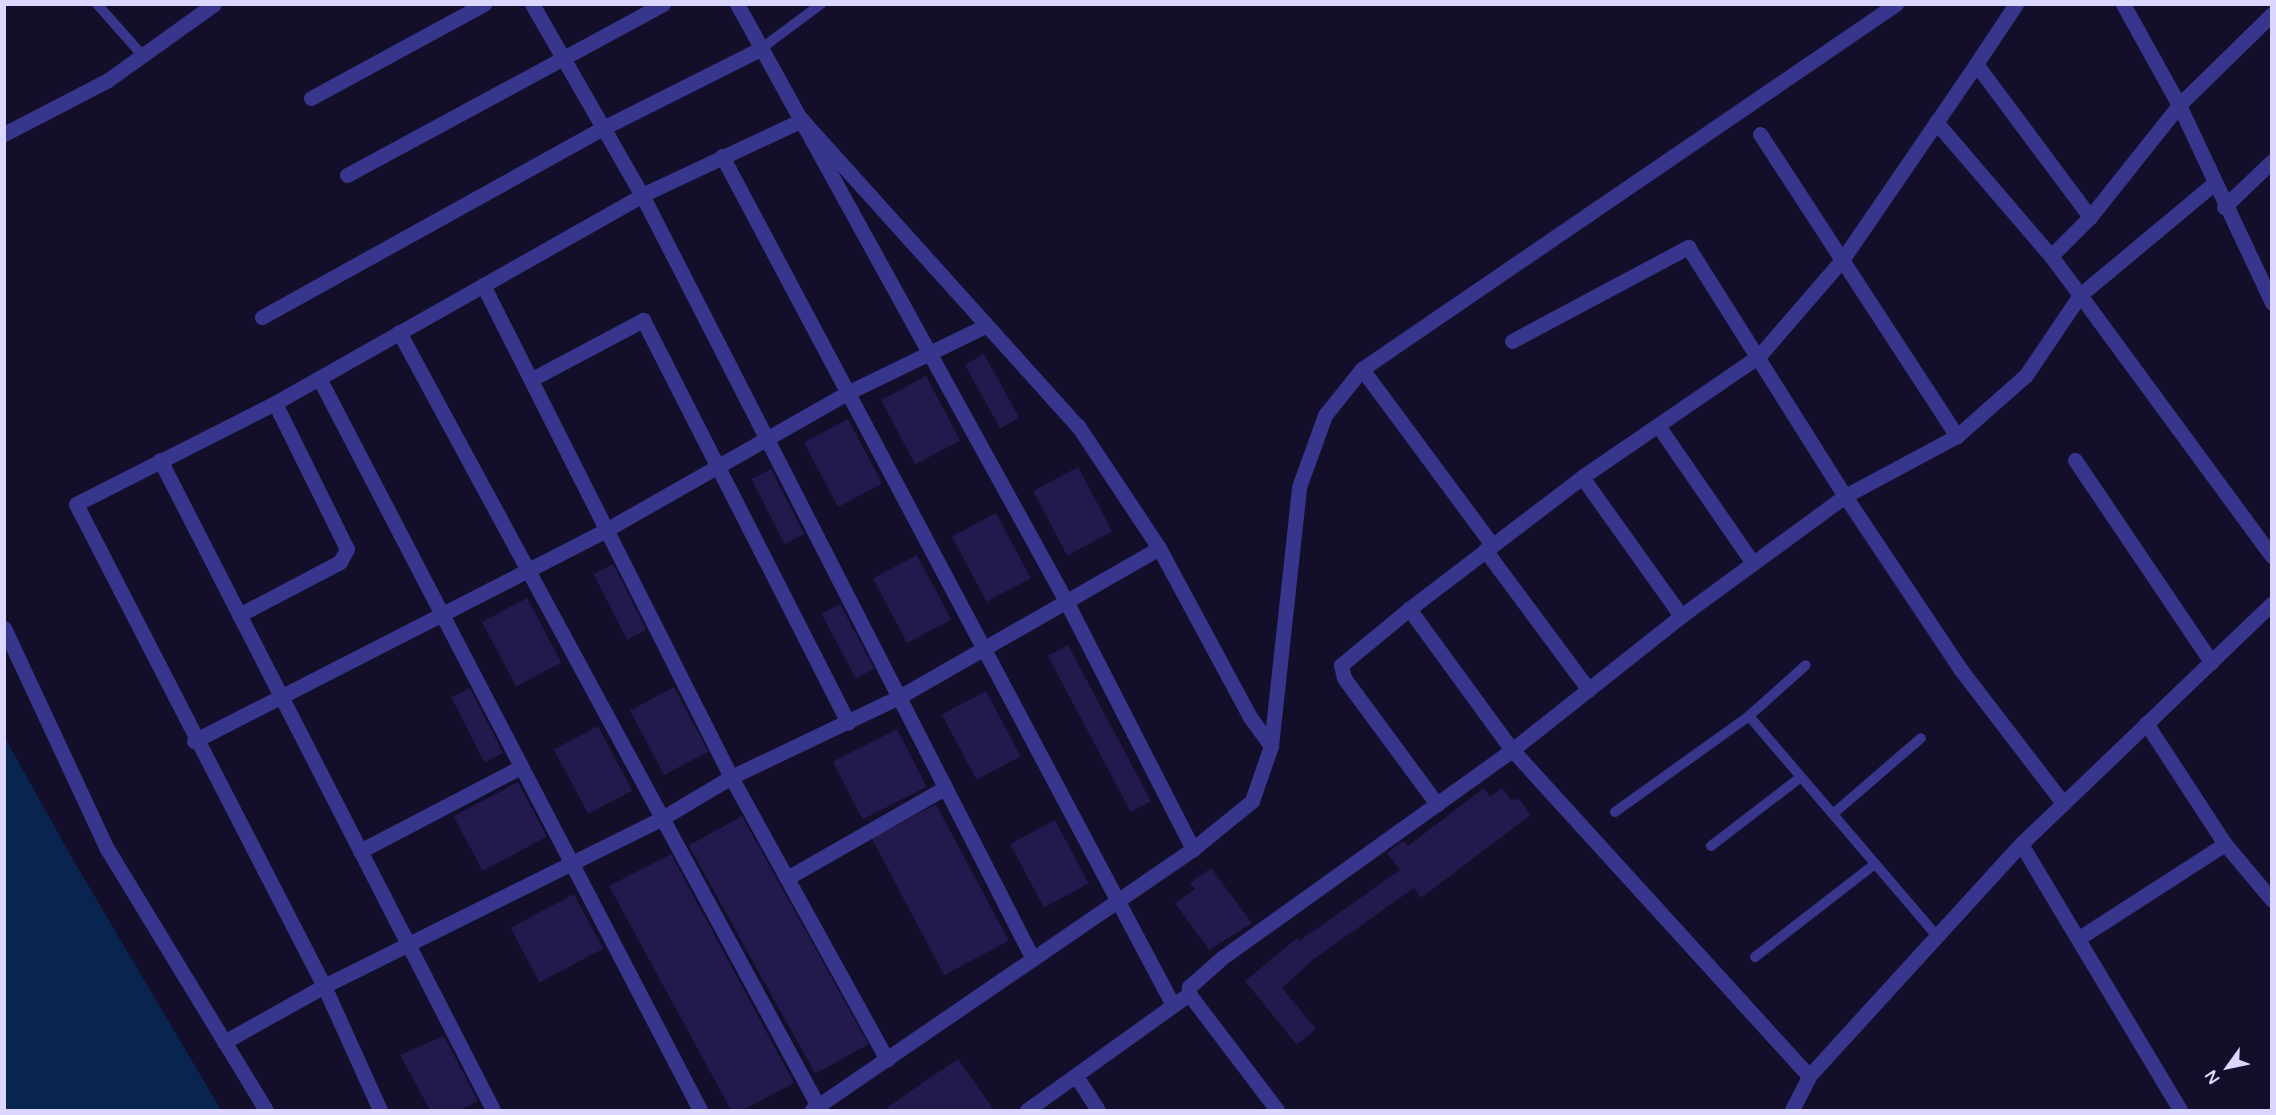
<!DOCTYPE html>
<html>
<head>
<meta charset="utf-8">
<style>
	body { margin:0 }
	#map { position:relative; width:2276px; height:1115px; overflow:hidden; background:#130e2a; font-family:"Varela Round",sans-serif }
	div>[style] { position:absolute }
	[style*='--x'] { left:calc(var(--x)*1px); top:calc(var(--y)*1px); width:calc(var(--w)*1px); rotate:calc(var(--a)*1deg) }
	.water>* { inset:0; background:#09244f }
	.building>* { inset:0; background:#22194c; transform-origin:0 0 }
	.service>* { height:10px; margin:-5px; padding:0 5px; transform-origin:5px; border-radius:5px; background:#38368c }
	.minor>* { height:15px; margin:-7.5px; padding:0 7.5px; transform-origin:7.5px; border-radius:7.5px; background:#38368c }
	.tertiary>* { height:15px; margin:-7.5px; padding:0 7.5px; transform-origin:7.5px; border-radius:7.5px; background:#38368c }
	span { translate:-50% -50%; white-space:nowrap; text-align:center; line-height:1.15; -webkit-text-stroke:4.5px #130e2a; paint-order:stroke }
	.frame { position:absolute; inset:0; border:6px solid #dbd7ff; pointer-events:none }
	.north { position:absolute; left:2198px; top:1037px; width:60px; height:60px; -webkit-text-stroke:4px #130e2a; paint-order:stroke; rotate:237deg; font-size:16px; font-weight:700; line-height:24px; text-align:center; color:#dbd7ff }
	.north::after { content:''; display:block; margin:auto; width:21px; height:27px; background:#dbd7ff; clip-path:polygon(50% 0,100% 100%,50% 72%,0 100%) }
</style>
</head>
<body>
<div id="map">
	<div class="water">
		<div style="clip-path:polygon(5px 738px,75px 863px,221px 1110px,5px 1110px)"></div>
	</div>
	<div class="building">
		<div style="left:984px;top:354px;width:73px;height:22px;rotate:61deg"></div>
		<div style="left:926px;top:376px;width:73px;height:51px;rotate:62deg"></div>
		<div style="left:848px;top:419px;width:73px;height:50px;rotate:62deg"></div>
		<div style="left:1078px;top:467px;width:73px;height:51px;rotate:62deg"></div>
		<div style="left:771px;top:469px;width:73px;height:22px;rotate:63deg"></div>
		<div style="left:996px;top:513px;width:74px;height:50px;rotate:62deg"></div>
		<div style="left:917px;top:555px;width:73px;height:50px;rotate:62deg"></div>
		<div style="left:613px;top:564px;width:74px;height:22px;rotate:63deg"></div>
		<div style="left:527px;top:598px;width:73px;height:51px;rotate:62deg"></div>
		<div style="left:840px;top:604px;width:73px;height:21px;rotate:62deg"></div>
		<div style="left:1068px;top:645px;width:177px;height:23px;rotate:62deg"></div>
		<div style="left:674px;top:687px;width:73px;height:50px;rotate:62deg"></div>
		<div style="left:470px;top:688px;width:73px;height:21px;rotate:63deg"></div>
		<div style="left:986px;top:691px;width:74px;height:50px;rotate:62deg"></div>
		<div style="left:598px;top:726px;width:73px;height:50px;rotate:62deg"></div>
		<div style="left:897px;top:729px;width:65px;height:72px;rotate:63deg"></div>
		<div style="left:518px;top:782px;width:62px;height:73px;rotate:62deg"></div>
		<div style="clip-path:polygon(1484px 788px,1490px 797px,1502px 788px,1511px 800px,1519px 799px,1531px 815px,1421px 898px,1414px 888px,1314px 959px,1282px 988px,1316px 1029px,1297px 1045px,1245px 981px,1297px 938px,1299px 941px,1400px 870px,1387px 853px,1403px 841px,1408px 846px)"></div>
		<div style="left:936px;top:804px;width:155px;height:73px;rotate:62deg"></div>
		<div style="left:742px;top:816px;width:261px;height:61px;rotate:61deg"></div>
		<div style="left:1055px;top:820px;width:72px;height:51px;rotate:62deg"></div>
		<div style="clip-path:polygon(671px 854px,794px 1083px,743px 1110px,731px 1110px,609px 886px)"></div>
		<div style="clip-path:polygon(1211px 868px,1252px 923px,1209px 950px,1175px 903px,1195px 889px,1190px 883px)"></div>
		<div style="left:574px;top:894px;width:62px;height:72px;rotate:62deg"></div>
		<div style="clip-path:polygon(444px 1036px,478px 1101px,460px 1110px,430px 1110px,400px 1055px)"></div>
		<div style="clip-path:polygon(958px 1059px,994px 1110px,884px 1110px,922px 1083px)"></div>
	</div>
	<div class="service">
		<div style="--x:97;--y:4;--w:69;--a:48.5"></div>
		<div style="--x:762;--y:48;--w:74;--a:-36.7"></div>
		<div style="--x:1749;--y:716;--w:289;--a:49.5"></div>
		<div style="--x:1615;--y:812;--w:165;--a:-35.6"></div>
		<div style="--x:1749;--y:716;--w:76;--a:-41.8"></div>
		<div style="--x:1833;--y:814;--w:116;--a:-40.8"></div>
		<div style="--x:1711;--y:846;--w:113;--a:-37.5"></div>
		<div style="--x:1755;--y:957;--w:152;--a:-37.8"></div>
	</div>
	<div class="minor">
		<div style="--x:532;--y:4;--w:220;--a:60.1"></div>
		<div style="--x:642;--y:195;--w:858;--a:62.9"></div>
		<div style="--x:737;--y:4;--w:682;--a:61.14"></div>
		<div style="--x:1066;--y:601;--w:279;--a:62.9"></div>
		<div style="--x:2016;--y:4;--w:72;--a:123.7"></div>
		<div style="--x:1976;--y:64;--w:191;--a:53.3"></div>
		<div style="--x:2090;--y:217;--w:55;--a:135"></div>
		<div style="--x:2051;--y:256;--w:49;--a:53.4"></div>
		<div style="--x:2080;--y:295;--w:173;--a:-39.8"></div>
		<div style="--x:2123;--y:4;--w:115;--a:61"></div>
		<div style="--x:2179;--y:105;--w:219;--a:64.8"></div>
		<div style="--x:311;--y:98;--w:197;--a:-28.5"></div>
		<div style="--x:1936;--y:122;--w:177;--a:49.4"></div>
		<div style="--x:1760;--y:134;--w:361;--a:56.9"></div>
		<div style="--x:1957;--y:436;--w:92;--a:-41.5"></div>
		<div style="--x:2026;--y:375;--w:97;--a:-56"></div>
		<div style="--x:2080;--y:295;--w:324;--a:53.7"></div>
		<div style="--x:722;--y:156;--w:961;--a:62.02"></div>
		<div style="--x:347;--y:175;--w:359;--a:-28.4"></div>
		<div style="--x:2224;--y:207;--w:66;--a:-43.8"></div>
		<div style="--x:2090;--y:217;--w:143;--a:-51.5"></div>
		<div style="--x:2179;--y:105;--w:130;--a:-44.4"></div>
		<div style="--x:483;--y:285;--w:551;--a:63.25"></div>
		<div style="--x:731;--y:777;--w:323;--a:61.1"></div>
		<div style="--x:262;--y:317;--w:390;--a:-29"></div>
		<div style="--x:603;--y:128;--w:178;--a:-26.7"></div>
		<div style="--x:399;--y:332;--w:880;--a:61.57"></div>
		<div style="--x:1512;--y:341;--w:200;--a:-28.1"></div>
		<div style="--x:1688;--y:247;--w:294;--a:57.8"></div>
		<div style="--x:1845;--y:496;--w:127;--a:-28.2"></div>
		<div style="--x:1362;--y:369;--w:219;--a:53.5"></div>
		<div style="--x:319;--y:378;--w:825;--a:62.5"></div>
		<div style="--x:532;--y:379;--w:126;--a:-28"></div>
		<div style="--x:643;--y:320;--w:452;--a:63"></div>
		<div style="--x:1659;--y:427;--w:164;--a:55.4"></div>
		<div style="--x:160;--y:460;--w:730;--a:62.87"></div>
		<div style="--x:2075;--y:460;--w:244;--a:56"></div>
		<div style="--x:1582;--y:477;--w:171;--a:54.5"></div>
		<div style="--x:1485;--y:550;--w:174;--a:53.4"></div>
		<div style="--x:1409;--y:609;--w:88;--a:140.5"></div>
		<div style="--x:1341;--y:665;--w:13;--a:77"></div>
		<div style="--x:1344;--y:678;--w:157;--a:53.6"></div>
		<div style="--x:239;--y:615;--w:114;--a:-27.7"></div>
		<div style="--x:340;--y:562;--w:15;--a:-62"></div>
		<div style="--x:347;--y:549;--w:163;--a:-116.3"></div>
		<div style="--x:2146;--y:723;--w:145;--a:56.9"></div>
		<div style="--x:2225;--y:844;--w:73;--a:50"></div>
		<div style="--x:194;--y:741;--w:461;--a:-27.1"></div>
		<div style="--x:604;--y:531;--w:279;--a:-29.6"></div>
		<div style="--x:847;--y:393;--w:153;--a:-25.9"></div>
		<div style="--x:1271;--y:746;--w:261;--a:-83.8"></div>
		<div style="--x:1299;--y:487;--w:77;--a:-70.1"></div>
		<div style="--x:1325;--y:415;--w:59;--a:-51.2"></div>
		<div style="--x:1362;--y:369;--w:647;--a:-34.35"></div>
		<div style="--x:2021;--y:844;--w:310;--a:59.1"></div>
		<div style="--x:360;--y:851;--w:182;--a:-27.6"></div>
		<div style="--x:787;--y:878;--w:182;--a:-29.7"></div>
		<div style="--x:2079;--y:938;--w:174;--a:-32.8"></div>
		<div style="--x:1189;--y:994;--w:146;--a:52.8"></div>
		<div style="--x:224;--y:1042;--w:115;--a:-29.2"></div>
		<div style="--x:324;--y:986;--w:374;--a:-26.4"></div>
		<div style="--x:659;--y:820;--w:84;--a:-30.8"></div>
		<div style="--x:731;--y:777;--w:186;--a:-25.5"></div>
		<div style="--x:899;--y:697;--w:300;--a:-29.8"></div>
		<div style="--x:1076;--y:1076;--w:40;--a:57.1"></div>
		<div style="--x:1809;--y:1076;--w:441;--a:-132.3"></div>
		<div style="--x:1512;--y:750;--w:216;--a:-38.4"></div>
		<div style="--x:1681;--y:616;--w:203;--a:-36.2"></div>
		<div style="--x:1845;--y:496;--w:209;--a:56.3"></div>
		<div style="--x:1961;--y:670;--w:168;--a:52.5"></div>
		<div style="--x:380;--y:1110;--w:136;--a:-114.3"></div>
		<div style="--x:324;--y:986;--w:542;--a:-117.23"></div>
		<div style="--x:76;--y:504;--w:223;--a:-26.9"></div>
		<div style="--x:275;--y:403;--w:422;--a:-29.5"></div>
		<div style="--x:642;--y:195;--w:177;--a:-25.1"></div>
		<div style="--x:802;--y:120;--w:412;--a:48"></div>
		<div style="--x:1078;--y:426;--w:146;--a:56.4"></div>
		<div style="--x:1159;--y:548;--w:192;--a:61.7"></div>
		<div style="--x:1250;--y:717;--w:36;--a:54"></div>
		<div style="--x:1271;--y:746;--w:58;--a:109.1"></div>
		<div style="--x:1252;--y:801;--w:76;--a:140.9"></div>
		<div style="--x:1193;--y:849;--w:462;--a:145.6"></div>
		<div style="--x:1027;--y:1110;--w:199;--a:-35.6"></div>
		<div style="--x:1189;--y:994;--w:7;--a:-90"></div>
		<div style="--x:1189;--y:987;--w:45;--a:-41.4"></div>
		<div style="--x:1223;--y:957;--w:355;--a:-35.6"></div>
		<div style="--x:1512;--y:750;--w:175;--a:-126.1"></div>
		<div style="--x:1409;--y:609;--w:218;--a:-37.3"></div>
		<div style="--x:1582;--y:477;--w:214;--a:-34.4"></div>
		<div style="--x:1759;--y:356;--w:127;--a:-49.2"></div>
		<div style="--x:1842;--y:260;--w:237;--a:-55.6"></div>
		<div style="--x:1792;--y:1110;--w:38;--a:-63"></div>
		<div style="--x:1809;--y:1076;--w:314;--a:-47.6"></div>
		<div style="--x:2021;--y:844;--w:348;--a:-43.8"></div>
	</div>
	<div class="tertiary">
		<div style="--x:4;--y:134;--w:117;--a:-27.4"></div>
		<div style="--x:108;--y:80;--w:130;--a:-35.6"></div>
		<div style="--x:4;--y:628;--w:242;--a:65"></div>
		<div style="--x:106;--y:847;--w:308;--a:58.7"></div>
	</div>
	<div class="frame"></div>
	<div class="north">N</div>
</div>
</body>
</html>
